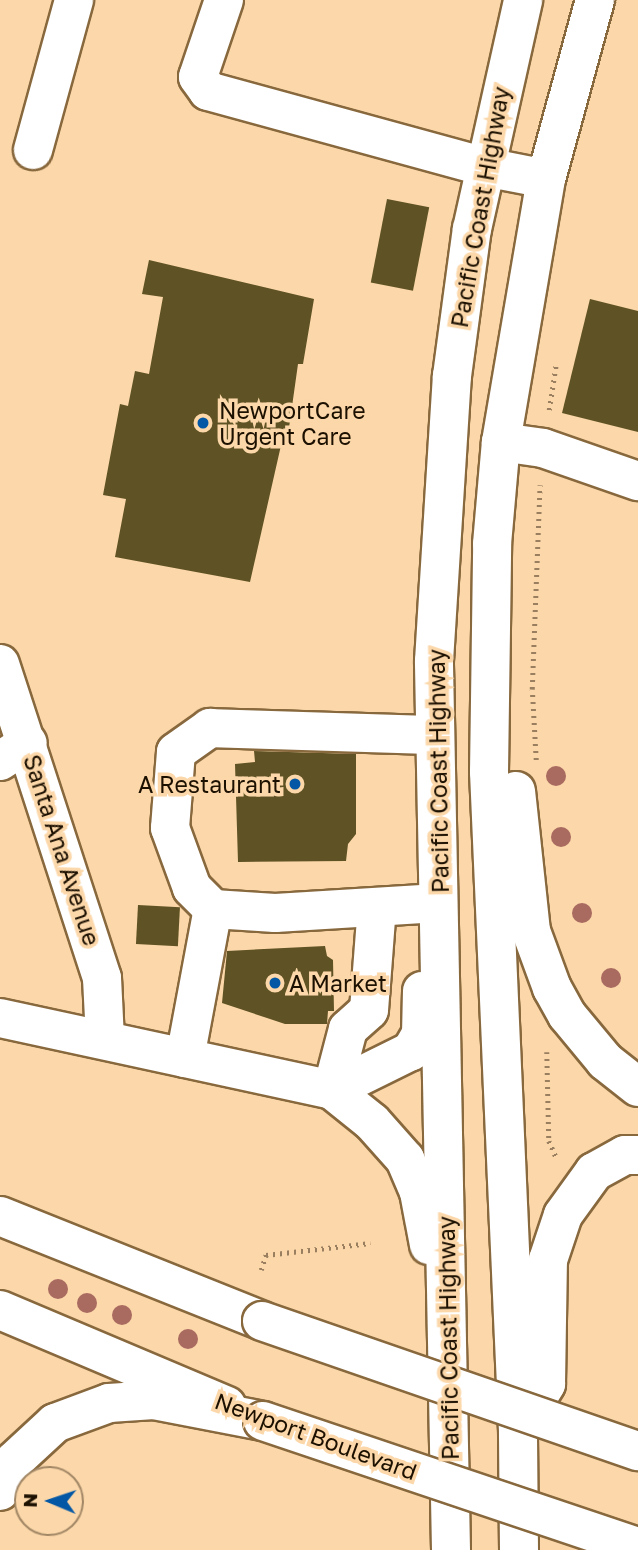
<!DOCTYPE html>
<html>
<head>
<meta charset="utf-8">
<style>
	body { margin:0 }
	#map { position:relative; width:638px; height:1550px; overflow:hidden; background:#fbd7a9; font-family:"Golos Text",sans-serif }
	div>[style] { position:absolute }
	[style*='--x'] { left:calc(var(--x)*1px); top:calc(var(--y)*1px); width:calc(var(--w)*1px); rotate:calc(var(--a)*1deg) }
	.building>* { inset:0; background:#5f5224; transform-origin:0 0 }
	.path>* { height:4.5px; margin-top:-2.25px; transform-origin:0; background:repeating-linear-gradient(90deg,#997f5f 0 2px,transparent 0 7px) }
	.roads { filter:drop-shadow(2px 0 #88683d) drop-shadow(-2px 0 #88683d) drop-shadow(0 2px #88683d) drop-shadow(0 -2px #88683d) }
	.minor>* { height:38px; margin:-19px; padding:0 19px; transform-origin:19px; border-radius:19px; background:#fff }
	.major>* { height:38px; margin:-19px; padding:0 19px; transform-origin:19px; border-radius:19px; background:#fff }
	.highway>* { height:38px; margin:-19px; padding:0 19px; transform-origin:19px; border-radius:19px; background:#fff }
	.bridges { filter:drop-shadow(2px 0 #88683d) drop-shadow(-2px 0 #88683d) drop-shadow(0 2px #88683d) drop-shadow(0 -2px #88683d) }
	.major-bridge>* { height:38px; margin:-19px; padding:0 19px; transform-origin:19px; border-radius:19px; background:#fff }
	.highway-bridge>* { height:38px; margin:-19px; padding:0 19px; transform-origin:19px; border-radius:19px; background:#fff }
	.trees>* { width:20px; height:20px; margin:-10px; border-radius:50%; background:#a96a60 }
	.dots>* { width:19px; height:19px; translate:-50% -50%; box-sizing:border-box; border:4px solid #fbd7a9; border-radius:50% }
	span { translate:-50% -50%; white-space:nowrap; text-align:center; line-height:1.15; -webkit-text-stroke:7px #fbd7a9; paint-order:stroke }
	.street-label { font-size:23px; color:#1c1001 }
	.poi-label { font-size:23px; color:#1c1001 }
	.left { translate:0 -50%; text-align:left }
	.right { translate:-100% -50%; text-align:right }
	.north { position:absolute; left:14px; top:1466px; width:70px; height:70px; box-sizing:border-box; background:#fbd7a9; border:2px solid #a28766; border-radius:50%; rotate:272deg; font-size:19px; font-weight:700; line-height:28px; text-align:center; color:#1c1001 }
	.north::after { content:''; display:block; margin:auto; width:24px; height:32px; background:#0357a5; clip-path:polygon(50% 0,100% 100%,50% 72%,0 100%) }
</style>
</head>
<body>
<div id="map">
	<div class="building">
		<div style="left:387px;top:199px;width:43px;height:85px;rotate:11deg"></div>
		<div style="clip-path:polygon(149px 260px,314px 299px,303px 364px,298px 364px,287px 442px,282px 441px,250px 582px,115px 557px,126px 499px,103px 495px,120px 404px,128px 406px,135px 371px,149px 374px,163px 297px,142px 294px)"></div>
		<div style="clip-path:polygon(590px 299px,638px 311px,638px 432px,562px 413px)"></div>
		<div style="clip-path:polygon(254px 751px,356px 754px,356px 834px,348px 844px,346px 861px,238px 862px,235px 764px,255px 762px)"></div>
		<div style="left:138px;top:905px;width:42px;height:39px;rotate:3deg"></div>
		<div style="clip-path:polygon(325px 946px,327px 956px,333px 960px,334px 1011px,328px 1011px,327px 1024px,285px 1024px,222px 1003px,227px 951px)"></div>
	</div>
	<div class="path">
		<div style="--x:549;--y:410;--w:47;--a:-81.3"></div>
		<div style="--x:536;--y:760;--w:71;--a:-93.2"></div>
		<div style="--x:532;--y:689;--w:204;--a:-87.8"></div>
		<div style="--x:547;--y:1052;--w:89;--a:88.7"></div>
		<div style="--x:549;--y:1141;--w:17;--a:66"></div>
		<div style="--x:261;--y:1270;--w:16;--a:-72"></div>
		<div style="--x:266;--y:1255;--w:105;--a:-6.6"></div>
	</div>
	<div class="roads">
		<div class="minor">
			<div style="--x:224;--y:0;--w:81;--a:108.7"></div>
			<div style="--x:198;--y:77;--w:17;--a:54"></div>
			<div style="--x:208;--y:91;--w:287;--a:15.3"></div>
			<div style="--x:485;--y:167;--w:62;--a:11.1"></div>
			<div style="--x:33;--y:150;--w:156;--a:-74.7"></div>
			<div style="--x:501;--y:442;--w:42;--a:8.1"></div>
			<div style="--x:543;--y:448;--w:101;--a:19.2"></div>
			<div style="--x:0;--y:664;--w:330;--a:72"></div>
			<div style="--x:102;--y:978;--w:62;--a:87.2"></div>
			<div style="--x:0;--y:761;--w:33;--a:-33"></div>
			<div style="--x:422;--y:904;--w:147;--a:176.5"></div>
			<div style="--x:275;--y:913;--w:62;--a:-176.3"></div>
			<div style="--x:213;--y:909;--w:30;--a:-135"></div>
			<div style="--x:192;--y:888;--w:64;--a:-110.1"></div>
			<div style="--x:170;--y:828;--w:76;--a:-85.5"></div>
			<div style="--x:176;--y:752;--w:42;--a:-35.2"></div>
			<div style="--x:210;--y:728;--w:225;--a:1.8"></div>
			<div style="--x:185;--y:1058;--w:152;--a:-79.4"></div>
			<div style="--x:332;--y:1090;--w:63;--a:-75.3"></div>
			<div style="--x:348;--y:1029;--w:28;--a:-42"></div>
			<div style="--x:369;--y:1010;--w:103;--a:-85.6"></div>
		</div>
		<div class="major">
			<div style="--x:0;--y:1018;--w:340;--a:12.2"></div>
			<div style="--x:0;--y:1310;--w:246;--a:22.9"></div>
		</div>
		<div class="highway">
			<div style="--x:516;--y:791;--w:141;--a:83.9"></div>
			<div style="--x:531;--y:931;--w:61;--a:69.8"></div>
			<div style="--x:552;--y:988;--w:31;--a:61"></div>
			<div style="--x:567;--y:1015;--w:60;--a:50.4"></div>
			<div style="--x:605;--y:1061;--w:42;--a:38.2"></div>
			<div style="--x:422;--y:991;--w:43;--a:91.3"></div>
			<div style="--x:421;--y:1034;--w:20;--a:120"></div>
			<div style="--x:411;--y:1051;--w:88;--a:153.7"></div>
			<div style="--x:332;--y:1090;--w:51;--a:38.7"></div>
			<div style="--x:372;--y:1122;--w:50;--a:48.3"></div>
			<div style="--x:405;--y:1159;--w:36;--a:67"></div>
			<div style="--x:419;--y:1192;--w:54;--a:79.3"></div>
			<div style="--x:0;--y:1216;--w:282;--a:21.8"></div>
			<div style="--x:518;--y:1431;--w:55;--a:-59.2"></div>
			<div style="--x:546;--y:1384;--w:124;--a:-89.1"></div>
			<div style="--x:548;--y:1260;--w:47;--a:-71.6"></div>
			<div style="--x:563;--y:1215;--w:53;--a:-54.2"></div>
			<div style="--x:594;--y:1172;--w:35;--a:-29"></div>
			<div style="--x:625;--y:1155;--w:13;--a:0"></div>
			<div style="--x:0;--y:1491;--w:33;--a:-65"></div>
			<div style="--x:14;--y:1461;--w:56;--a:-42.8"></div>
			<div style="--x:55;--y:1423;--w:58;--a:-20.3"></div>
			<div style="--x:109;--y:1403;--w:45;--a:-3.8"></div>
			<div style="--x:154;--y:1400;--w:111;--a:10.9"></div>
			<div style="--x:451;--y:1550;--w:889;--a:-91.1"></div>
			<div style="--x:434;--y:661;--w:286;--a:-86.4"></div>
			<div style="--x:452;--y:376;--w:148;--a:-82.3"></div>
			<div style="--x:472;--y:229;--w:235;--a:-77.4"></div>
			<div style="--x:519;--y:1550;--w:119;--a:-90.5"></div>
			<div style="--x:518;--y:1431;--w:660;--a:-92.52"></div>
			<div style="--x:489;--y:772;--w:228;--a:-89.2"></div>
			<div style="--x:492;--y:544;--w:102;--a:-85"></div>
			<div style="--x:501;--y:442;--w:267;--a:-80.3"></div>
			<div style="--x:546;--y:179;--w:186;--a:-74.7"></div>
		</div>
	</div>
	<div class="bridges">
		<div class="major-bridge">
			<div style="--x:263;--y:1421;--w:396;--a:18.6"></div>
		</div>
		<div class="highway-bridge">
			<div style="--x:262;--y:1321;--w:398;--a:19.1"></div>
		</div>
	</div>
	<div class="trees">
		<div style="left:556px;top:776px"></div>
		<div style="left:561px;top:837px"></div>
		<div style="left:582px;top:913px"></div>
		<div style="left:611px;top:978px"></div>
		<div style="left:58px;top:1289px"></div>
		<div style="left:87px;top:1303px"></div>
		<div style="left:122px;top:1315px"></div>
		<div style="left:188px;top:1339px"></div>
	</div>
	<div class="dots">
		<div style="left:203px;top:423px;background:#0357a5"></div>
		<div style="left:295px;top:784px;background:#0357a5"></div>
		<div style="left:275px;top:983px;background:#0357a5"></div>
	</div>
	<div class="street-label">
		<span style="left:480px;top:207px;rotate:-80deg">Pacific Coast Highway</span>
		<span style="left:438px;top:771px;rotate:-91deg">Pacific Coast Highway</span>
		<span style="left:62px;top:850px;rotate:72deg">Santa Ana Avenue</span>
		<span style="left:448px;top:1338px;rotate:-91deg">Pacific Coast Highway</span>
		<span style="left:316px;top:1436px;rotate:20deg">Newport Boulevard</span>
	</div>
	<div class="poi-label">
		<span class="left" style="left:219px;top:423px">NewportCare<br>Urgent Care</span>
		<span class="right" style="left:281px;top:784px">A Restaurant</span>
		<span class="left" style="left:289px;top:983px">A Market</span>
	</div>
	<div class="north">N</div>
</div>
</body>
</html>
